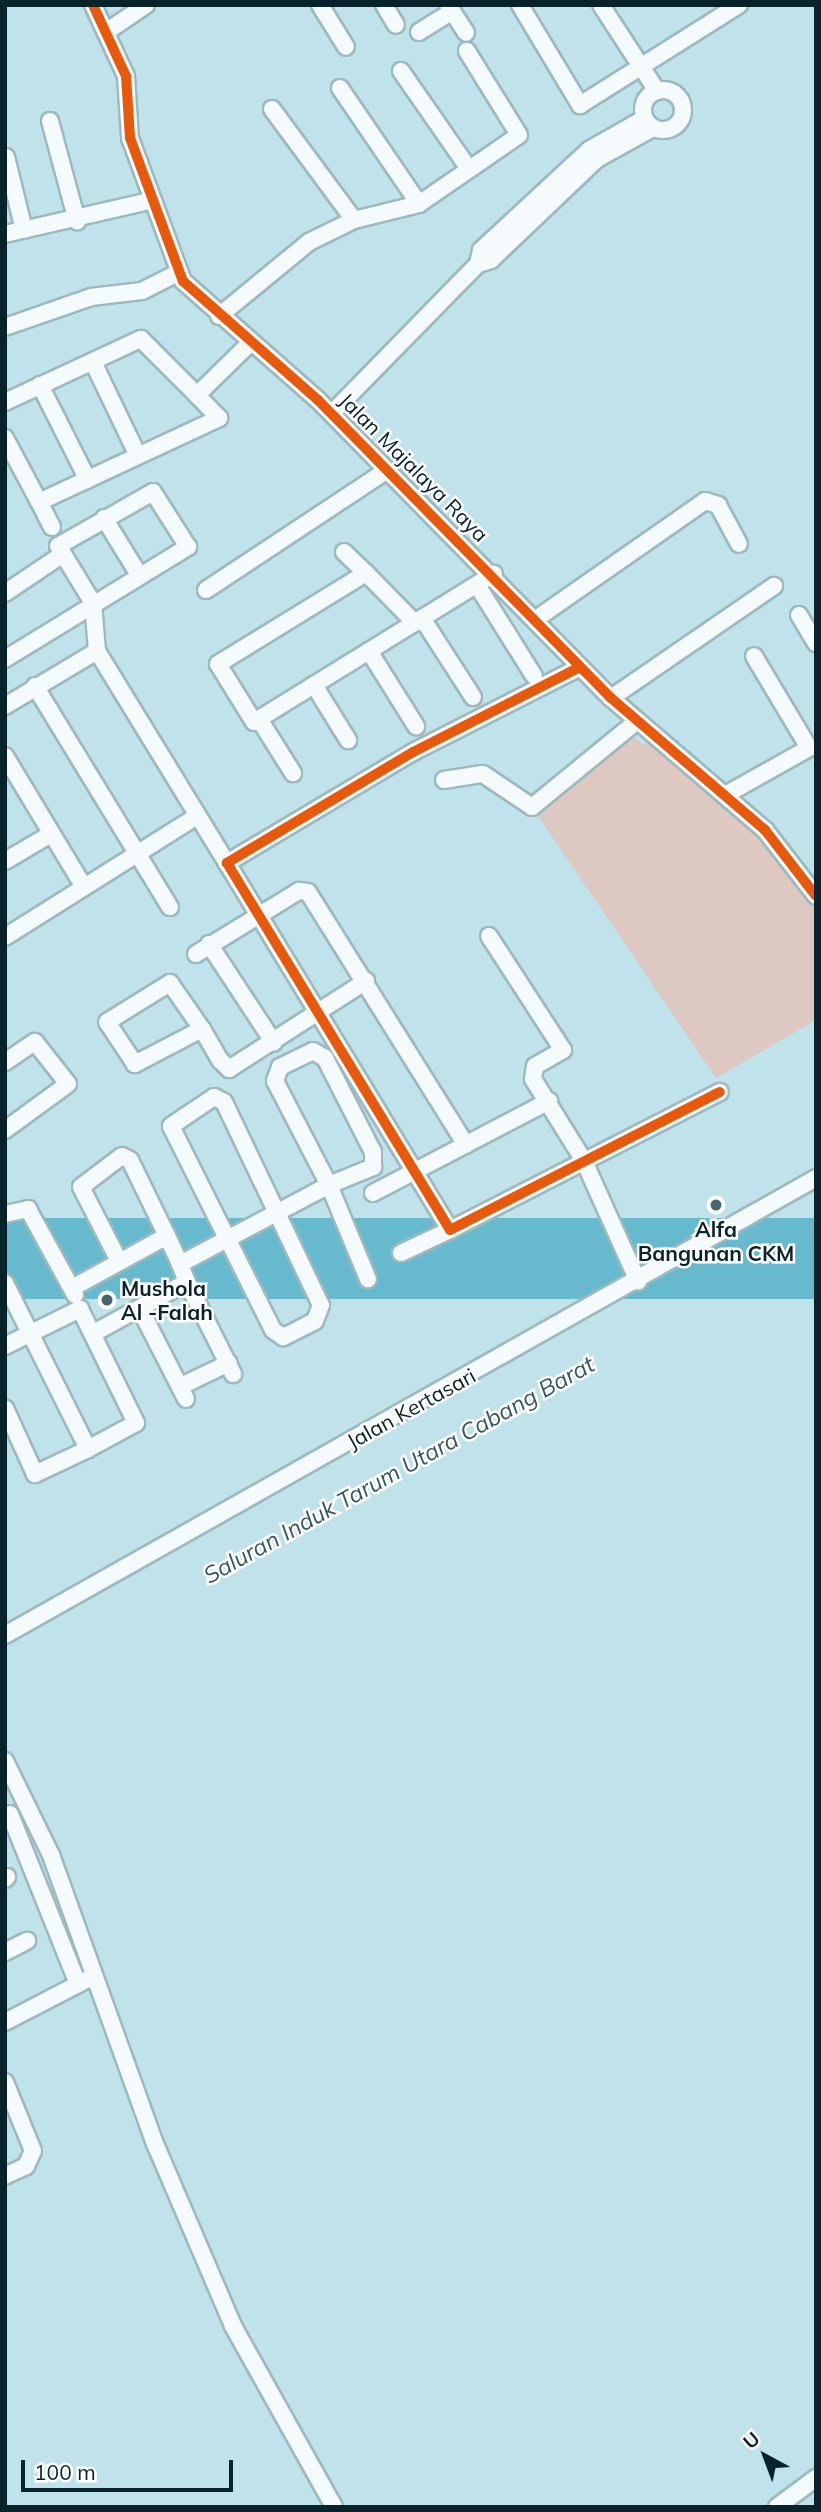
<!DOCTYPE html>
<html>
<head>
<meta charset="utf-8">
<style>
	body { margin:0 }
	#map { position:relative; width:821px; height:2512px; overflow:hidden; background:#bfe2eb; font-family:Mulish,sans-serif }
	div>[style] { position:absolute }
	[style*='--x'] { left:calc(var(--x)*1px); top:calc(var(--y)*1px); width:calc(var(--w)*1px); rotate:calc(var(--a)*1deg) }
	.green>* { inset:0; background:#ddc8c2 }
	.water>* { inset:0; background:#67b9cd; transform-origin:0 0 }
	.roads { filter:drop-shadow(2px 0 #9db9c0) drop-shadow(-2px 0 #9db9c0) drop-shadow(0 2px #9db9c0) drop-shadow(0 -2px #9db9c0) }
	.minor>* { height:16px; margin:-8px; padding:0 8px; transform-origin:8px; border-radius:8px; background:#f5fbfc }
	.minor>.ring { margin:-8px; padding:0; box-sizing:content-box; background:none; border:16px solid #f5fbfc; border-radius:50% }
	.cycleway>* { height:10px; margin:-5px; padding:0 5px; transform-origin:5px; border-radius:5px; background:#e8590c }
	.dots>* { width:19px; height:19px; translate:-50% -50%; box-sizing:border-box; border:4px solid #fff; border-radius:50% }
	span { translate:-50% -50%; white-space:nowrap; text-align:center; line-height:1.15; -webkit-text-stroke:5px #fff; paint-order:stroke }
	.street-label { font-size:21px; color:#082329 }
	.poi-label { font-size:21px; color:#082329; font-weight:700 }
	.left { translate:0 -50%; text-align:left }
	.water-label { font-size:23px; color:#36555e; font-style:italic }
	.frame { position:absolute; inset:0; border:7px solid #082329; pointer-events:none }
	.north { position:absolute; left:730px; top:2421px; width:70px; height:70px; -webkit-text-stroke:5px #fff; paint-order:stroke; rotate:319deg; font-size:19px; font-weight:700; line-height:28px; text-align:center; color:#082329 }
	.north::after { content:''; display:block; margin:auto; width:24px; height:32px; background:#082329; clip-path:polygon(50% 0,100% 100%,50% 72%,0 100%) }
	.scale { position:absolute; left:21px; top:2460px; width:212px; height:32px; box-sizing:border-box; border:4px solid #082329; border-top:0; padding-left:9px; font-size:21px; line-height:24px; white-space:nowrap; color:#082329; -webkit-text-stroke:5px #fff; paint-order:stroke }
</style>
</head>
<body>
<div id="map">
	<div class="green">
		<div style="clip-path:polygon(631px 734px,644px 746px,654px 735px,727px 794px,816px 896px,816px 1020px,716px 1078px,532px 807px)"></div>
	</div>
	<div class="water">
		<div style="left:816px;top:1218px;width:81px;height:930px;rotate:90deg"></div>
	</div>
	<div class="roads">
		<div class="minor">
			<div style="--x:93;--y:5;--w:78;--a:65.1"></div>
			<div style="--x:126;--y:76;--w:62;--a:86.3"></div>
			<div style="--x:130;--y:138;--w:153;--a:69.7"></div>
			<div style="--x:183;--y:281;--w:179;--a:41.4"></div>
			<div style="--x:317;--y:399;--w:419;--a:45.5"></div>
			<div style="--x:611;--y:698;--w:203;--a:40.6"></div>
			<div style="--x:765;--y:830;--w:83;--a:52.3"></div>
			<div style="--x:320;--y:5;--w:49;--a:58.2"></div>
			<div style="--x:384;--y:5;--w:23;--a:59"></div>
			<div style="--x:448;--y:5;--w:33;--a:57"></div>
			<div style="--x:520;--y:5;--w:117;--a:59"></div>
			<div style="--x:580;--y:105;--w:188;--a:-32.2"></div>
			<div style="--x:601;--y:5;--w:103;--a:56.9"></div>
			<div style="--x:106;--y:32;--w:48;--a:-34"></div>
			<div style="--x:419;--y:32;--w:39;--a:-32"></div>
			<div style="--x:401;--y:71;--w:119;--a:55.2"></div>
			<div style="--x:340;--y:88;--w:140;--a:55.7"></div>
			<div class="ring" style="left:643px;top:90px;width:24px;height:24px"></div>
			<div style="--x:272;--y:109;--w:138;--a:53.5"></div>
			<div style="--x:50;--y:121;--w:104;--a:74.9"></div>
			<div style="--x:6;--y:157;--w:75;--a:76.1"></div>
			<div style="--x:5;--y:234;--w:148;--a:-12.9"></div>
			<div style="--x:478;--y:264;--w:14;--a:-78"></div>
			<div style="--x:481;--y:250;--w:147;--a:-42.8"></div>
			<div style="--x:589;--y:150;--w:64;--a:-29.7"></div>
			<div style="--x:219;--y:316;--w:117;--a:-39.4"></div>
			<div style="--x:309;--y:242;--w:50;--a:-26.1"></div>
			<div style="--x:354;--y:220;--w:67;--a:-13.8"></div>
			<div style="--x:419;--y:204;--w:121;--a:-34.6"></div>
			<div style="--x:519;--y:135;--w:99;--a:-121.8"></div>
			<div style="--x:5;--y:327;--w:91;--a:-19.2"></div>
			<div style="--x:91;--y:297;--w:51;--a:-6.7"></div>
			<div style="--x:142;--y:291;--w:39;--a:-27"></div>
			<div style="--x:93;--y:362;--w:104;--a:64.4"></div>
			<div style="--x:40;--y:385;--w:106;--a:63.2"></div>
			<div style="--x:5;--y:402;--w:150;--a:-24.9"></div>
			<div style="--x:141;--y:339;--w:79;--a:45"></div>
			<div style="--x:332;--y:413;--w:209;--a:-45.6"></div>
			<div style="--x:478;--y:264;--w:14;--a:-17"></div>
			<div style="--x:491;--y:260;--w:146;--a:-43.6"></div>
			<div style="--x:597;--y:159;--w:64;--a:-29"></div>
			<div style="--x:5;--y:438;--w:72;--a:62"></div>
			<div style="--x:104;--y:518;--w:67;--a:58.4"></div>
			<div style="--x:52;--y:527;--w:28;--a:-117"></div>
			<div style="--x:39;--y:502;--w:199;--a:-25"></div>
			<div style="--x:219;--y:418;--w:32;--a:-134"></div>
			<div style="--x:197;--y:395;--w:73;--a:-44.4"></div>
			<div style="--x:344;--y:552;--w:30;--a:44"></div>
			<div style="--x:477;--y:585;--w:107;--a:57.9"></div>
			<div style="--x:206;--y:590;--w:216;--a:-33.5"></div>
			<div style="--x:5;--y:593;--w:70;--a:-33.9"></div>
			<div style="--x:63;--y:554;--w:57;--a:58.5"></div>
			<div style="--x:93;--y:603;--w:48;--a:85.2"></div>
			<div style="--x:97;--y:651;--w:249;--a:58.5"></div>
			<div style="--x:799;--y:615;--w:33;--a:59"></div>
			<div style="--x:422;--y:618;--w:94;--a:57.2"></div>
			<div style="--x:536;--y:619;--w:206;--a:-34.9"></div>
			<div style="--x:705;--y:501;--w:14;--a:17"></div>
			<div style="--x:718;--y:505;--w:44;--a:61.7"></div>
			<div style="--x:415;--y:623;--w:70;--a:-134.4"></div>
			<div style="--x:366;--y:573;--w:174;--a:148.4"></div>
			<div style="--x:218;--y:664;--w:68;--a:58.2"></div>
			<div style="--x:254;--y:722;--w:282;--a:-31.7"></div>
			<div style="--x:369;--y:651;--w:89;--a:57.9"></div>
			<div style="--x:5;--y:659;--w:215;--a:-31.5"></div>
			<div style="--x:188;--y:547;--w:65;--a:-122.5"></div>
			<div style="--x:153;--y:492;--w:109;--a:150.4"></div>
			<div style="--x:58;--y:546;--w:9;--a:58"></div>
			<div style="--x:580;--y:667;--w:187;--a:153"></div>
			<div style="--x:413;--y:752;--w:217;--a:149.2"></div>
			<div style="--x:227;--y:863;--w:429;--a:58.7"></div>
			<div style="--x:450;--y:1230;--w:303;--a:-27.1"></div>
			<div style="--x:314;--y:685;--w:65;--a:58.3"></div>
			<div style="--x:35;--y:686;--w:259;--a:58.6"></div>
			<div style="--x:611;--y:698;--w:198;--a:-34.5"></div>
			<div style="--x:5;--y:706;--w:107;--a:-30.9"></div>
			<div style="--x:259;--y:719;--w:64;--a:57.8"></div>
			<div style="--x:5;--y:756;--w:153;--a:58.9"></div>
			<div style="--x:444;--y:780;--w:39;--a:-9"></div>
			<div style="--x:483;--y:774;--w:59;--a:34"></div>
			<div style="--x:532;--y:807;--w:136;--a:-39.3"></div>
			<div style="--x:727;--y:794;--w:94;--a:-29.3"></div>
			<div style="--x:809;--y:748;--w:107;--a:-120.9"></div>
			<div style="--x:5;--y:861;--w:53;--a:-30.4"></div>
			<div style="--x:489;--y:936;--w:136;--a:57"></div>
			<div style="--x:563;--y:1050;--w:32;--a:150"></div>
			<div style="--x:535;--y:1066;--w:13;--a:99"></div>
			<div style="--x:533;--y:1079;--w:97;--a:58.1"></div>
			<div style="--x:584;--y:1161;--w:132;--a:65.8"></div>
			<div style="--x:5;--y:937;--w:227;--a:-32.2"></div>
			<div style="--x:209;--y:944;--w:118;--a:56.7"></div>
			<div style="--x:196;--y:954;--w:121;--a:-31.5"></div>
			<div style="--x:299;--y:891;--w:9;--a:6"></div>
			<div style="--x:308;--y:892;--w:298;--a:58"></div>
			<div style="--x:202;--y:1029;--w:76;--a:152.4"></div>
			<div style="--x:135;--y:1064;--w:50;--a:-123.7"></div>
			<div style="--x:107;--y:1022;--w:74;--a:-31.8"></div>
			<div style="--x:170;--y:983;--w:56;--a:55.2"></div>
			<div style="--x:202;--y:1029;--w:36;--a:60"></div>
			<div style="--x:220;--y:1060;--w:13;--a:45"></div>
			<div style="--x:229;--y:1069;--w:163;--a:-32.7"></div>
			<div style="--x:5;--y:1062;--w:36;--a:-34"></div>
			<div style="--x:35;--y:1042;--w:53;--a:51.8"></div>
			<div style="--x:68;--y:1084;--w:78;--a:143.9"></div>
			<div style="--x:214;--y:1097;--w:11;--a:27"></div>
			<div style="--x:224;--y:1102;--w:225;--a:64.5"></div>
			<div style="--x:321;--y:1305;--w:17;--a:111"></div>
			<div style="--x:315;--y:1321;--w:36;--a:153"></div>
			<div style="--x:283;--y:1337;--w:12;--a:-145"></div>
			<div style="--x:273;--y:1330;--w:228;--a:-116.6"></div>
			<div style="--x:171;--y:1126;--w:52;--a:-34"></div>
			<div style="--x:373;--y:1193;--w:199;--a:-27.6"></div>
			<div style="--x:5;--y:1214;--w:24;--a:-12"></div>
			<div style="--x:28;--y:1209;--w:98;--a:61.3"></div>
			<div style="--x:401;--y:1253;--w:54;--a:-25.1"></div>
			<div style="--x:119;--y:1261;--w:83;--a:-117.2"></div>
			<div style="--x:81;--y:1187;--w:51;--a:-37.1"></div>
			<div style="--x:122;--y:1156;--w:9;--a:27"></div>
			<div style="--x:130;--y:1160;--w:85;--a:64"></div>
			<div style="--x:180;--y:1264;--w:169;--a:-27.9"></div>
			<div style="--x:329;--y:1185;--w:48;--a:-22.2"></div>
			<div style="--x:373;--y:1167;--w:15;--a:-90"></div>
			<div style="--x:373;--y:1152;--w:106;--a:-117.1"></div>
			<div style="--x:325;--y:1058;--w:14;--a:-150"></div>
			<div style="--x:313;--y:1051;--w:37;--a:154"></div>
			<div style="--x:280;--y:1067;--w:15;--a:110"></div>
			<div style="--x:275;--y:1081;--w:117;--a:62.6"></div>
			<div style="--x:329;--y:1185;--w:102;--a:67.5"></div>
			<div style="--x:187;--y:1282;--w:103;--a:63.4"></div>
			<div style="--x:5;--y:1283;--w:186;--a:63.4"></div>
			<div style="--x:88;--y:1449;--w:59;--a:154.7"></div>
			<div style="--x:35;--y:1474;--w:72;--a:-114.4"></div>
			<div style="--x:72;--y:1288;--w:108;--a:-28.7"></div>
			<div style="--x:167;--y:1236;--w:31;--a:65"></div>
			<div style="--x:180;--y:1264;--w:19;--a:69"></div>
			<div style="--x:187;--y:1282;--w:108;--a:151.3"></div>
			<div style="--x:140;--y:1309;--w:101;--a:62.9"></div>
			<div style="--x:5;--y:1346;--w:84;--a:-26.3"></div>
			<div style="--x:80;--y:1309;--w:127;--a:63.8"></div>
			<div style="--x:136;--y:1423;--w:55;--a:151.6"></div>
			<div style="--x:181;--y:1386;--w:53;--a:-25.6"></div>
			<div style="--x:5;--y:1635;--w:931;--a:-29.4"></div>
			<div style="--x:5;--y:1761;--w:105;--a:63.9"></div>
			<div style="--x:51;--y:1855;--w:309;--a:70.2"></div>
			<div style="--x:156;--y:2146;--w:196;--a:66.8"></div>
			<div style="--x:233;--y:2326;--w:207;--a:60.8"></div>
			<div style="--x:10;--y:1814;--w:183;--a:68.2"></div>
			<div style="--x:5;--y:1879;--w:3;--a:-45"></div>
			<div style="--x:5;--y:1952;--w:25;--a:-27"></div>
			<div style="--x:5;--y:2022;--w:91;--a:-27.4"></div>
			<div style="--x:5;--y:2082;--w:74;--a:67.9"></div>
			<div style="--x:33;--y:2151;--w:17;--a:115"></div>
			<div style="--x:26;--y:2166;--w:23;--a:155"></div>
			<div style="--x:777;--y:2507;--w:49;--a:-36.6"></div>
		</div>
	</div>
	<div class="cycleway">
		<div style="--x:93;--y:5;--w:78;--a:65.1"></div>
		<div style="--x:126;--y:76;--w:62;--a:86.3"></div>
		<div style="--x:130;--y:138;--w:153;--a:69.7"></div>
		<div style="--x:183;--y:281;--w:179;--a:41.4"></div>
		<div style="--x:317;--y:399;--w:419;--a:45.5"></div>
		<div style="--x:611;--y:698;--w:203;--a:40.6"></div>
		<div style="--x:765;--y:830;--w:83;--a:52.3"></div>
		<div style="--x:580;--y:667;--w:187;--a:153"></div>
		<div style="--x:413;--y:752;--w:217;--a:149.2"></div>
		<div style="--x:227;--y:863;--w:429;--a:58.7"></div>
		<div style="--x:450;--y:1230;--w:303;--a:-27.1"></div>
	</div>
	<div class="dots">
		<div style="left:716px;top:1205px;background:#48666d"></div>
		<div style="left:107px;top:1300px;background:#48666d"></div>
	</div>
	<div class="street-label">
		<span style="left:414px;top:467px;rotate:45deg">Jalan Majalaya Raya</span>
		<span style="left:411px;top:1408px;rotate:-29deg">Jalan Kertasari</span>
	</div>
	<div class="poi-label">
		<span style="left:716px;top:1241px">Alfa<br>Bangunan CKM</span>
		<span class="left" style="left:121px;top:1300px">Mushola<br>Al -Falah</span>
	</div>
	<div class="water-label">
		<span style="left:399px;top:1470px;rotate:-29deg">Saluran Induk Tarum Utara Cabang Barat</span>
	</div>
	<div class="frame"></div>
	<div class="north">U</div>
	<div class="scale">100 m</div>
</div>
</body>
</html>
